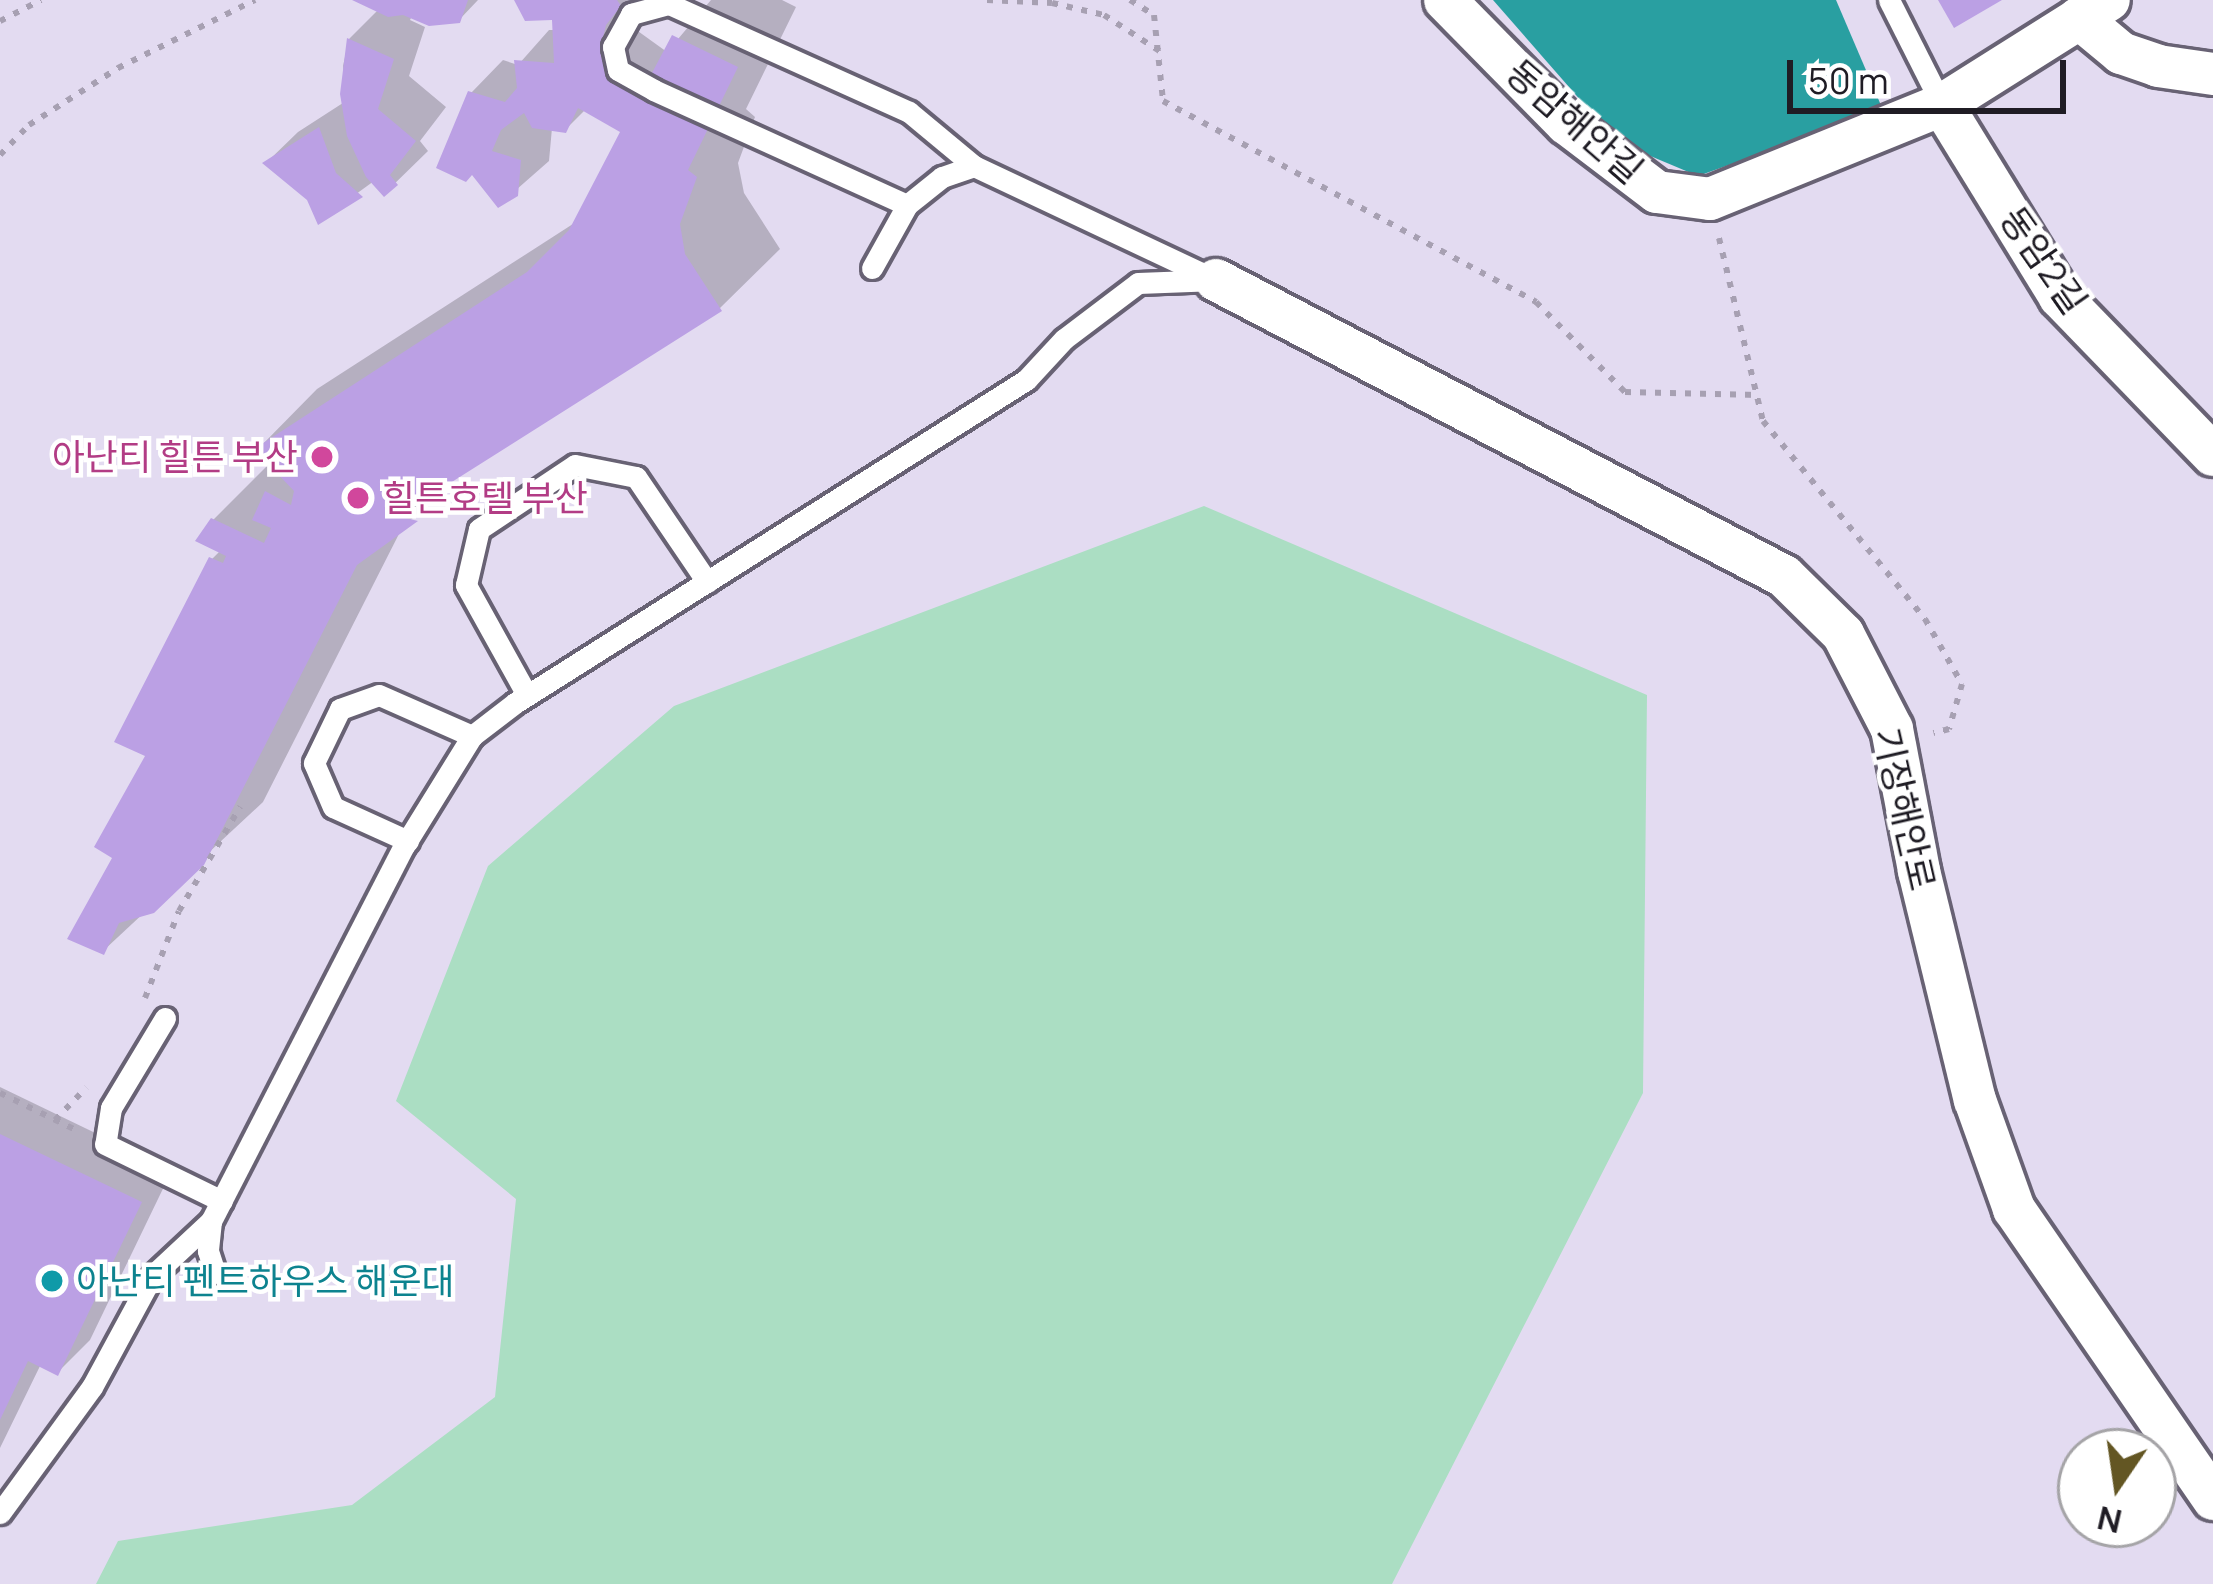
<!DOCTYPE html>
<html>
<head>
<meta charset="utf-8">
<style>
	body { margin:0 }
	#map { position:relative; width:2213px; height:1584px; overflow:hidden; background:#e3dbf1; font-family:Manrope,"Noto Sans KR",sans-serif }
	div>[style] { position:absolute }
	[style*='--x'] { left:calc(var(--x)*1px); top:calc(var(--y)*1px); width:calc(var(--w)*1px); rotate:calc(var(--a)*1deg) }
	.green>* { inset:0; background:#abdec3 }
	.water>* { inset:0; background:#299fa1 }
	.shadow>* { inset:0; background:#0003 }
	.building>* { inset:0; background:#bba0e4 }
	.path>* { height:6px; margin-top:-3px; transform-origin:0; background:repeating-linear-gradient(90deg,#a7a0b2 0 6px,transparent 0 15px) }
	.roads { filter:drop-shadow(3px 0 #686274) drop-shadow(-3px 0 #686274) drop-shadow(0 3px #686274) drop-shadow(0 -3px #686274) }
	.service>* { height:21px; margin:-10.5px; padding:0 10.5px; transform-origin:10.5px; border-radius:10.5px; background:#fff }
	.minor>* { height:42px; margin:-21px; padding:0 21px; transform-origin:21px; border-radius:21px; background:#fff }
	.dots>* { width:33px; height:33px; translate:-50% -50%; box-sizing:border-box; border:6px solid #fff; border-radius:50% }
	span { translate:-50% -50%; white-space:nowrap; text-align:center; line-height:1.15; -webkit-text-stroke:9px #fff; paint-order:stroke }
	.street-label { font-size:36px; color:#1f1c24 }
	.hotel-label { font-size:36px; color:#b23c85 }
	.right { translate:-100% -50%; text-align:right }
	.left { translate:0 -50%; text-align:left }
	.culture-label { font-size:36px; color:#0d838f }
	.north { position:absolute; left:2057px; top:1428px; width:120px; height:120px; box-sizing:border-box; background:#fff; border:3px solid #a5a4a7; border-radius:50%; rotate:193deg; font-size:33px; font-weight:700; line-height:48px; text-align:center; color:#1f1c24 }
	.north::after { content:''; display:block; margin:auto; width:42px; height:54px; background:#635623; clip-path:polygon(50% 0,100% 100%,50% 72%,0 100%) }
	.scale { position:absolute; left:1787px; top:60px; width:279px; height:54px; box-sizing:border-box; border:6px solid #1f1c24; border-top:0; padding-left:15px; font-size:36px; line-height:42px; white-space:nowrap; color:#1f1c24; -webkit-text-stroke:9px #fff; paint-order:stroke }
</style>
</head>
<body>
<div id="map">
	<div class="green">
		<div style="clip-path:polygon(1204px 506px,1647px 695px,1643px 1093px,1392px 1584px,96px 1584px,118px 1541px,352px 1505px,495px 1397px,516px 1199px,396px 1101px,488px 866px,674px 706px)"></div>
	</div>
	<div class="water">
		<div style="clip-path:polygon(1493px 0,1836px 0,1883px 110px,1698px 176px,1617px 142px)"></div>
	</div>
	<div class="shadow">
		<div style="clip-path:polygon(359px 0,478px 0,459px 20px,412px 16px,410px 20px,425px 27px,409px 76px,446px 107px,420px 141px,428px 151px,385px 193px,374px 181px,319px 221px,310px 198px,266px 163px,298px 132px,346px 101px,343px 66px,349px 39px,379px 9px)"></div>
		<div style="clip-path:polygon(517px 0,634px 0,635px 29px,667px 52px,711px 0,782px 0,796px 7px,746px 109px,755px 117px,738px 163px,744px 193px,780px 249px,720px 308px,461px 473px,402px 528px,263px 802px,103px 951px,116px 857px,212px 559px,221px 550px,213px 520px,271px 462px,258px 449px,317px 389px,576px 222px,631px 120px,586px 109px,565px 130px,552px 128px,549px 161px,499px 205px,471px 93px,503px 60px,518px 65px,549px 30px,555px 30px,555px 17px)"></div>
		<div style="clip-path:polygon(0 1087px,172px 1170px,90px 1340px,58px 1372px,41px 1364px,0 1448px)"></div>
	</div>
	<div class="building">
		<div style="clip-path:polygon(352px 0,468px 0,460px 23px,429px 26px,403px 15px,388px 17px)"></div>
		<div style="clip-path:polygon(514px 0,617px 0,621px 6px,606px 25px,600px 50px,613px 72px,643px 90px,672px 35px,738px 67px,688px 170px,697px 177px,680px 224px,685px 254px,722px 311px,398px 516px,418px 521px,357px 565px,204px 865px,154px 913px,119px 923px,104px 955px,67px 939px,112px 858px,94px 847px,145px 756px,114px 742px,209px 557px,223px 563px,226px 556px,195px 541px,211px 518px,264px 543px,271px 528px,252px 520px,265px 491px,291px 505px,294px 491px,254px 449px,527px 272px,569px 230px,620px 132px,578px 108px,566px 133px,532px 128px,524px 113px,501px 130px,492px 151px,521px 160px,518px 196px,498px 208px,472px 175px,466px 182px,436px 168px,468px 91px,505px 102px,517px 88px,514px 60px,554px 63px,552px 20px,525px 21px)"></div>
		<div style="clip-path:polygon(1938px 0,2002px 0,1954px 28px)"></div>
		<div style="clip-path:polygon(347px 38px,394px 59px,378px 109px,416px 141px,390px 175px,398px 185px,384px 197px,366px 177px,347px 136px,340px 94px)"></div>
		<div style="clip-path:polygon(319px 127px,336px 173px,363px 197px,318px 225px,307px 200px,262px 163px)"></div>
		<div style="clip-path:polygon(0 1134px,142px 1202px,58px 1376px,28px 1361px,0 1420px)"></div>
	</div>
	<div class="path">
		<div style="--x:987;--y:0;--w:65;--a:2.6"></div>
		<div style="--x:1052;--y:3;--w:53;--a:13"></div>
		<div style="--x:1104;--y:15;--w:68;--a:33"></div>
		<div style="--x:1130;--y:0;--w:28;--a:32"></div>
		<div style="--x:1154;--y:15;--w:86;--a:84"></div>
		<div style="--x:1163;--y:101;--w:424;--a:28.3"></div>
		<div style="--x:1536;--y:302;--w:127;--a:45.3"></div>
		<div style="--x:1625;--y:392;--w:134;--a:1.3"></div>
		<div style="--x:0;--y:21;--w:46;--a:-27.1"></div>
		<div style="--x:0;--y:155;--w:42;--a:-46"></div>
		<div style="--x:29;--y:125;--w:106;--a:-32.6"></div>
		<div style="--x:118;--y:68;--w:153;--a:-26.4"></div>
		<div style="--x:1719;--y:238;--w:188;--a:76.5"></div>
		<div style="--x:1763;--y:421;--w:256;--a:50.7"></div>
		<div style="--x:1925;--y:619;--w:75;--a:60.4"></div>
		<div style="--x:1962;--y:684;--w:47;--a:106.1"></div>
		<div style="--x:1949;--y:729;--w:16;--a:165"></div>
		<div style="--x:145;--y:998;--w:93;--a:-68.7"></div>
		<div style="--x:179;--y:911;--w:121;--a:-59.6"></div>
		<div style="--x:0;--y:1093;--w:89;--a:26"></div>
		<div style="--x:55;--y:1120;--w:45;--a:-45.9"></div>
	</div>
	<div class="roads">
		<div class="service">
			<div style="--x:1889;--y:0;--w:118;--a:63.2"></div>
			<div style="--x:974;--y:166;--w:34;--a:161"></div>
			<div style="--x:942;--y:177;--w:45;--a:141.3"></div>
			<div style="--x:907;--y:205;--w:278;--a:-155.6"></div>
			<div style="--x:654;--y:90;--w:41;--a:-150.9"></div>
			<div style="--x:618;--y:70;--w:24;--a:-102"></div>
			<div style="--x:613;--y:47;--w:38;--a:-61"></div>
			<div style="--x:631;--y:14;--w:39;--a:-15"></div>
			<div style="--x:669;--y:4;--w:263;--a:24.2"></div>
			<div style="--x:909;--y:112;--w:85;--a:39.7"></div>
			<div style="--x:974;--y:166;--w:261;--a:25.2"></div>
			<div style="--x:872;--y:268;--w:72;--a:-60.9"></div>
			<div style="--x:527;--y:695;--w:126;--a:-119"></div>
			<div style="--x:466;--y:585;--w:57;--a:-76.9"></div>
			<div style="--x:479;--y:529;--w:115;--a:-33.7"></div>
			<div style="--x:575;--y:465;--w:62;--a:11.1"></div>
			<div style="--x:636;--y:477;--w:127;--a:55.9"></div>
			<div style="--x:408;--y:841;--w:82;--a:-155.6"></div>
			<div style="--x:333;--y:807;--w:48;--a:-113.4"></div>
			<div style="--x:314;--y:763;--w:60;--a:-64.3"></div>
			<div style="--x:340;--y:709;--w:41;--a:-19.7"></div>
			<div style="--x:379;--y:695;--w:102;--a:23.8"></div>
			<div style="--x:165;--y:1018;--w:105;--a:121"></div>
			<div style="--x:111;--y:1108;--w:36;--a:99"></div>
			<div style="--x:105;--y:1144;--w:130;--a:26"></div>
			<div style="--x:211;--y:1221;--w:30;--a:96"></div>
			<div style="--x:208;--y:1251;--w:23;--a:72"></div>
			<div style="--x:0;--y:1513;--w:156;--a:-53.9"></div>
			<div style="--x:92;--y:1387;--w:126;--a:-61.6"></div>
			<div style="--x:152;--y:1276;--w:81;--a:-43"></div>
			<div style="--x:211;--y:1221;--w:422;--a:-62.8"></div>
			<div style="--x:404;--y:846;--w:129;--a:-58.3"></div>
			<div style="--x:472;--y:736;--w:54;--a:-37.5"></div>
			<div style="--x:515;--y:703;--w:605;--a:-32.3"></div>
			<div style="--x:1026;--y:380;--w:56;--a:-47.2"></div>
			<div style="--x:1064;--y:339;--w:93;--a:-37.1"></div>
			<div style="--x:1138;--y:283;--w:78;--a:-2.2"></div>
		</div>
		<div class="minor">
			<div style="--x:1445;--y:0;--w:173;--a:45.5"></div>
			<div style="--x:1566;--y:123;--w:114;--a:37.2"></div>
			<div style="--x:1657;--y:192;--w:53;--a:7.5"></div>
			<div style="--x:1710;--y:199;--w:250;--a:-22.1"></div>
			<div style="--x:1942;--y:105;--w:197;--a:-32.2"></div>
			<div style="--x:2079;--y:18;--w:55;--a:39.8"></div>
			<div style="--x:2121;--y:53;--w:39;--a:19"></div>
			<div style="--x:2158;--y:66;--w:56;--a:8.3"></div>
			<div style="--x:1942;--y:105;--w:225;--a:58.4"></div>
			<div style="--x:2060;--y:297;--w:220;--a:45.9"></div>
			<div style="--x:1216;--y:280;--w:640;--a:27.53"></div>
			<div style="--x:1784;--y:576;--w:83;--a:44.5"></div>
			<div style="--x:1843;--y:634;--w:107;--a:62.7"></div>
			<div style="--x:1892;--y:729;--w:145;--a:79.2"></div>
			<div style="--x:1919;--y:871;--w:236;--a:76.3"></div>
			<div style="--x:1975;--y:1100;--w:116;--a:70.3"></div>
			<div style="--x:2014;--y:1209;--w:352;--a:55.5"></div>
		</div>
	</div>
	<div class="dots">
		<div style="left:322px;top:457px;background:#d1479c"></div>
		<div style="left:358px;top:498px;background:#d1479c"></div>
		<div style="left:52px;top:1281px;background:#0f9aa8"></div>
	</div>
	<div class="street-label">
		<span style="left:1575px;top:121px;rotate:41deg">동암해안길</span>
		<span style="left:2044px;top:260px;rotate:55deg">동암2길</span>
		<span style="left:1905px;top:809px;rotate:77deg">기장해안로</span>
	</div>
	<div class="hotel-label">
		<span class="right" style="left:298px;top:457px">아난티 힐튼 부산</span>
		<span class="left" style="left:382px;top:498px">힐튼호텔 부산</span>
	</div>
	<div class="culture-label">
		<span class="left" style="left:76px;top:1281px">아난티 펜트하우스 해운대</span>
	</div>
	<div class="north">N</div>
	<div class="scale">50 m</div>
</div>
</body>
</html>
